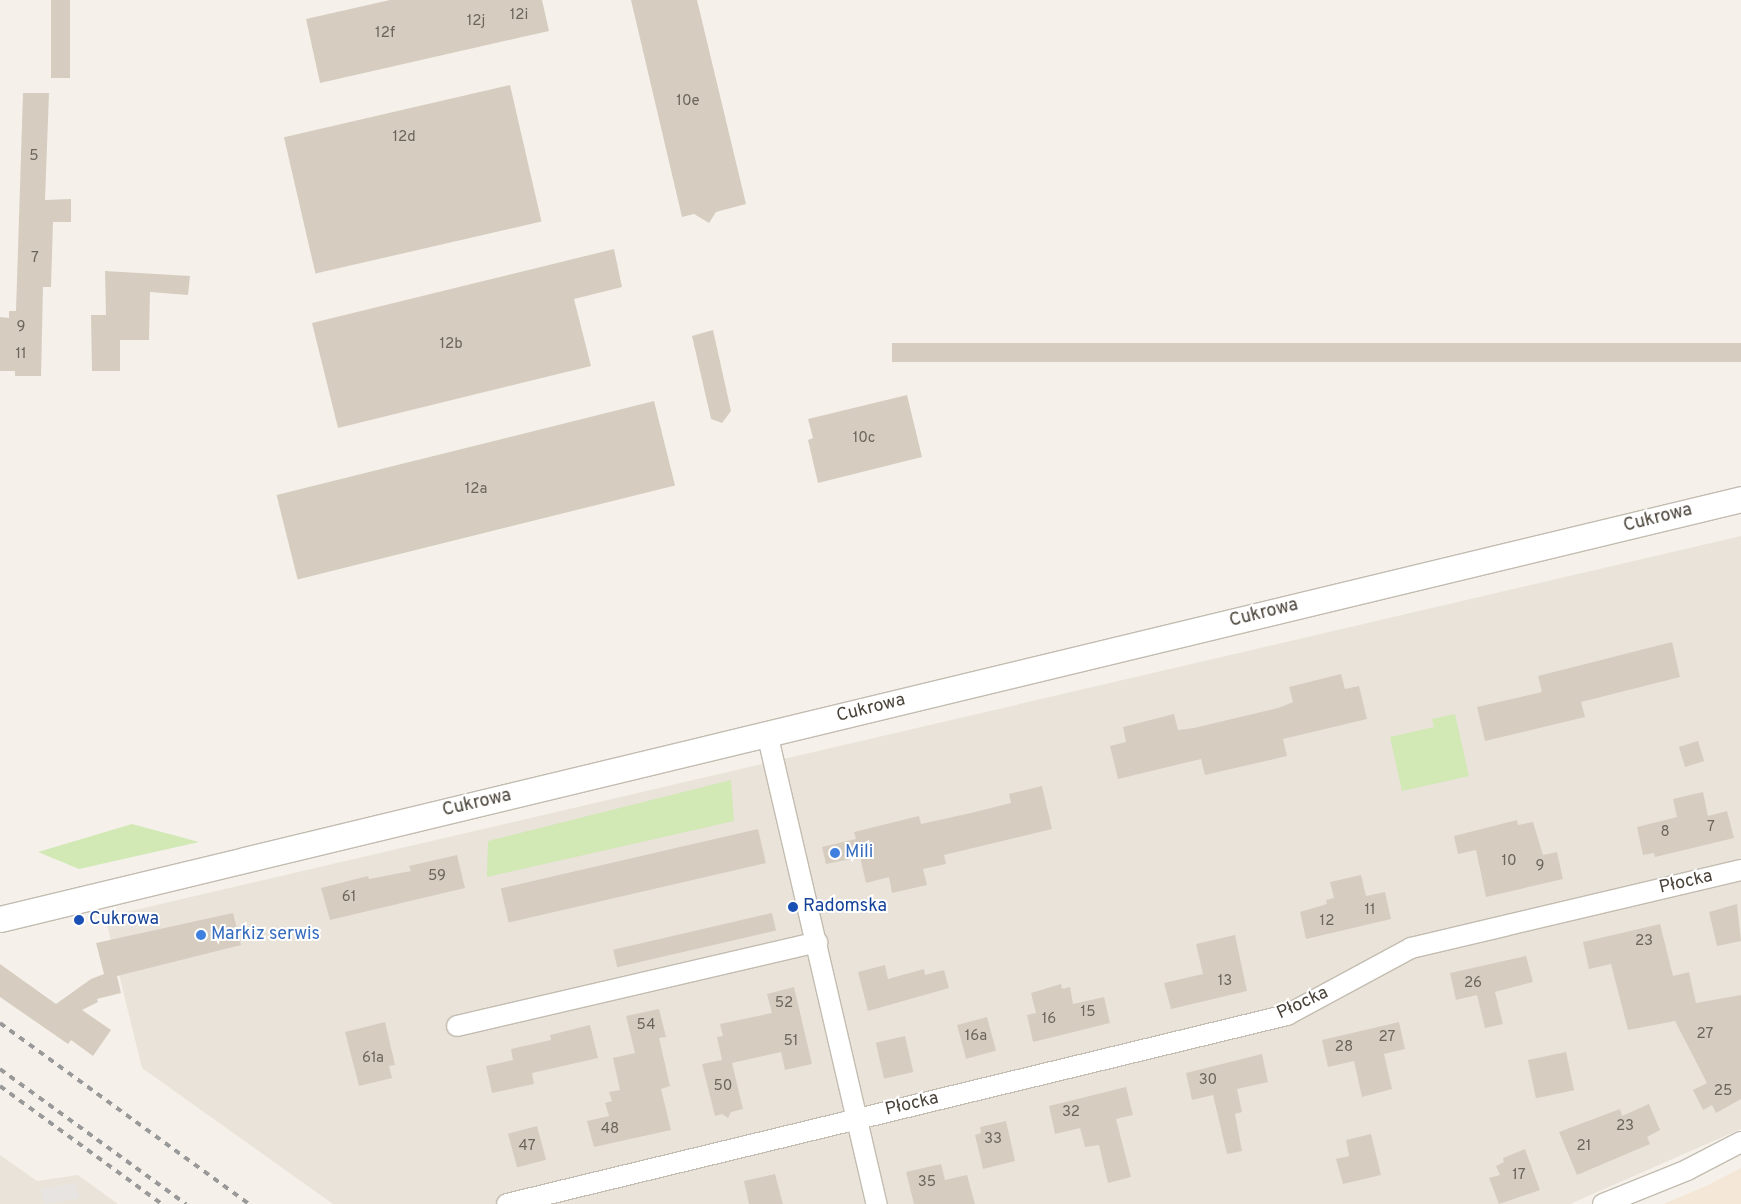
<!DOCTYPE html>
<html>
<head>
<meta charset="utf-8">
<style>
	body { margin:0 }
	#map { position:relative; width:1741px; height:1204px; overflow:hidden; background:#f5f1ea; font-family:Overpass,sans-serif }
	div>[style] { position:absolute }
	[style*='--x'] { left:calc(var(--x)*1px); top:calc(var(--y)*1px); width:calc(var(--w)*1px); rotate:calc(var(--a)*1deg) }
	.residential>* { inset:0; background:#e9e3d9 }
	.commercial>* { inset:0; background:#f5e7d7 }
	.green>* { inset:0; background:#d2e8b5 }
	.parking>* { inset:0; background:#e7e4e2 }
	.building>* { inset:0; background:#d6cdc0; transform-origin:0 0 }
	.roads { filter:drop-shadow(1px 0 #c3bcb0) drop-shadow(-1px 0 #c3bcb0) drop-shadow(0 1px #c3bcb0) drop-shadow(0 -1px #c3bcb0) }
	.minor>* { height:20px; margin:-10px; padding:0 10px; transform-origin:10px; border-radius:10px; background:#fff }
	.tertiary>* { height:25px; margin:-12.5px; padding:0 12.5px; transform-origin:12.5px; border-radius:12.5px; background:#fff }
	.rail>* { height:4px; margin-top:-2px; transform-origin:0; background:repeating-linear-gradient(90deg,#999 0 6px,transparent 0 12px) }
	.dots>* { width:14px; height:14px; translate:-50% -50%; box-sizing:border-box; border:2px solid #fff; border-radius:50% }
	span { translate:-50% -50%; white-space:nowrap; text-align:center; line-height:1.15; -webkit-text-stroke:4px #fff; paint-order:stroke }
	.number-label { font-size:15px; color:#6c655a }
	.number-label span { -webkit-text-stroke-width:0 }
	.street-label { font-size:18px; color:#494238 }
	.shop-label { font-size:18px; color:#366cbe }
	.left { translate:0 -50%; text-align:left }
	.transit-label { font-size:18px; color:#164399 }
</style>
</head>
<body>
<div id="map">
	<div class="residential">
		<div style="clip-path:polygon(1741px 536px,1741px 1129px,1570px 1204px,333px 1204px,142px 1068px,105px 917px)"></div>
		<div style="clip-path:polygon(0 1155px,37px 1181px,78px 1175px,118px 1204px,0 1204px)"></div>
	</div>
	<div class="commercial">
		<div style="clip-path:polygon(1741px 1168px,1741px 1204px,1663px 1204px,1704px 1187px)"></div>
	</div>
	<div class="green">
		<div style="clip-path:polygon(1455px 714px,1469px 776px,1402px 791px,1390px 737px,1434px 727px,1432px 719px)"></div>
		<div style="clip-path:polygon(731px 780px,734px 821px,487px 877px,488px 841px)"></div>
		<div style="clip-path:polygon(132px 824px,199px 842px,79px 869px,38px 852px)"></div>
	</div>
	<div class="parking">
		<div style="clip-path:polygon(75px 1182px,79px 1198px,44px 1204px,41px 1190px)"></div>
	</div>
	<div class="building">
		<div style="left:51px;top:0;width:19px;height:78px"></div>
		<div style="clip-path:polygon(390px 0,542px 0,549px 31px,320px 83px,306px 19px)"></div>
		<div style="clip-path:polygon(631px 0,697px 0,746px 204px,716px 212px,709px 223px,694px 214px,682px 217px)"></div>
		<div style="left:510px;top:85px;width:140px;height:232px;rotate:77deg"></div>
		<div style="clip-path:polygon(23px 93px,49px 93px,45px 200px,71px 199px,71px 222px,53px 222px,51px 287px,43px 287px,41px 376px,15px 376px,15px 371px,0 371px,0 317px,9px 318px,9px 311px,16px 311px)"></div>
		<div style="clip-path:polygon(614px 249px,622px 287px,574px 299px,591px 366px,338px 428px,312px 323px)"></div>
		<div style="clip-path:polygon(105px 271px,190px 276px,188px 295px,150px 292px,149px 340px,120px 340px,120px 371px,92px 371px,91px 315px,106px 315px)"></div>
		<div style="clip-path:polygon(713px 330px,731px 411px,722px 423px,711px 419px,692px 336px)"></div>
		<div style="left:1741px;top:343px;width:19px;height:849px;rotate:90deg"></div>
		<div style="clip-path:polygon(907px 395px,922px 457px,818px 483px,808px 440px,813px 438px,808px 419px)"></div>
		<div style="left:654px;top:401px;width:87px;height:389px;rotate:76deg"></div>
		<div style="clip-path:polygon(1672px 642px,1680px 677px,1581px 702px,1585px 717px,1485px 741px,1477px 707px,1542px 692px,1538px 676px)"></div>
		<div style="clip-path:polygon(1341px 674px,1345px 689px,1359px 686px,1367px 719px,1283px 739px,1287px 756px,1205px 775px,1201px 759px,1118px 779px,1110px 746px,1126px 742px,1123px 727px,1174px 714px,1178px 730px,1194px 728px,1278px 708px,1293px 702px,1289px 687px)"></div>
		<div style="left:1698px;top:741px;width:21px;height:20px;rotate:73deg"></div>
		<div style="clip-path:polygon(1042px 786px,1052px 829px,944px 855px,946px 864px,923px 869px,927px 885px,892px 893px,889px 877px,866px 883px,860px 857px,826px 864px,822px 847px,856px 839px,854px 832px,919px 816px,921px 824px,971px 813px,1011px 803px,1009px 794px)"></div>
		<div style="clip-path:polygon(1703px 792px,1708px 816px,1727px 811px,1734px 838px,1655px 857px,1654px 853px,1643px 855px,1637px 827px,1677px 817px,1673px 799px)"></div>
		<div style="clip-path:polygon(1517px 820px,1518px 825px,1533px 822px,1543px 855px,1557px 852px,1563px 879px,1486px 897px,1476px 850px,1458px 854px,1454px 836px)"></div>
		<div style="left:758px;top:829px;width:35px;height:264px;rotate:77deg"></div>
		<div style="clip-path:polygon(457px 855px,465px 888px,330px 920px,321px 888px,368px 876px,369px 879px,411px 871px,409px 866px)"></div>
		<div style="clip-path:polygon(1361px 875px,1366px 896px,1385px 892px,1391px 919px,1306px 939px,1300px 912px,1327px 904px,1326px 900px,1334px 898px,1330px 882px)"></div>
		<div style="clip-path:polygon(1737px 904px,1741px 941px,1717px 946px,1709px 912px)"></div>
		<div style="clip-path:polygon(233px 913px,241px 945px,117px 976px,121px 993px,97px 999px,98px 1002px,82px 1010px,111px 1030px,93px 1056px,71px 1040px,68px 1044px,0 997px,0 964px,56px 1004px,91px 979px,104px 974px,96px 943px)"></div>
		<div style="left:772px;top:913px;width:18px;height:163px;rotate:77deg"></div>
		<div style="clip-path:polygon(1660px 924px,1673px 976px,1689px 972px,1696px 1003px,1741px 995px,1741px 1099px,1716px 1113px,1712px 1105px,1703px 1110px,1693px 1090px,1707px 1083px,1675px 1021px,1628px 1030px,1611px 964px,1589px 969px,1583px 942px)"></div>
		<div style="clip-path:polygon(1235px 935px,1247px 991px,1171px 1009px,1164px 983px,1203px 974px,1196px 944px)"></div>
		<div style="clip-path:polygon(1526px 956px,1533px 982px,1495px 992px,1503px 1024px,1485px 1028px,1477px 995px,1456px 1000px,1450px 973px)"></div>
		<div style="clip-path:polygon(885px 965px,888px 979px,924px 969px,925px 975px,944px 970px,949px 988px,868px 1011px,858px 972px)"></div>
		<div style="clip-path:polygon(1061px 984px,1062px 989px,1070px 987px,1073px 1004px,1104px 997px,1110px 1023px,1033px 1042px,1027px 1015px,1036px 1013px,1031px 993px)"></div>
		<div style="clip-path:polygon(794px 987px,812px 1064px,785px 1070px,781px 1052px,732px 1063px,743px 1109px,731px 1112px,728px 1118px,722px 1114px,715px 1116px,702px 1064px,722px 1060px,717px 1037px,723px 1036px,720px 1024px,772px 1013px,767px 994px)"></div>
		<div style="clip-path:polygon(659px 1009px,666px 1037px,659px 1038px,670px 1086px,661px 1089px,671px 1130px,594px 1147px,587px 1121px,609px 1116px,605px 1103px,612px 1101px,609px 1092px,620px 1090px,613px 1058px,635px 1053px,626px 1016px)"></div>
		<div style="left:987px;top:1017px;width:35px;height:31px;rotate:75deg"></div>
		<div style="clip-path:polygon(385px 1022px,395px 1065px,389px 1066px,392px 1078px,359px 1086px,345px 1032px)"></div>
		<div style="clip-path:polygon(1399px 1022px,1405px 1049px,1384px 1054px,1392px 1089px,1362px 1097px,1354px 1061px,1328px 1067px,1322px 1040px)"></div>
		<div style="clip-path:polygon(590px 1025px,598px 1058px,532px 1073px,534px 1084px,492px 1093px,486px 1066px,513px 1060px,511px 1049px,551px 1040px,550px 1035px)"></div>
		<div style="left:905px;top:1036px;width:37px;height:30px;rotate:77deg"></div>
		<div style="left:1566px;top:1052px;width:39px;height:39px;rotate:78deg"></div>
		<div style="clip-path:polygon(1262px 1054px,1268px 1082px,1237px 1089px,1242px 1112px,1235px 1114px,1242px 1151px,1227px 1154px,1213px 1095px,1192px 1100px,1186px 1073px)"></div>
		<div style="clip-path:polygon(1126px 1087px,1133px 1115px,1116px 1119px,1131px 1177px,1108px 1183px,1099px 1145px,1085px 1147px,1080px 1128px,1055px 1134px,1049px 1106px)"></div>
		<div style="clip-path:polygon(1649px 1104px,1660px 1130px,1647px 1137px,1650px 1144px,1577px 1175px,1559px 1132px,1620px 1109px,1622px 1116px)"></div>
		<div style="clip-path:polygon(1006px 1121px,1015px 1161px,983px 1169px,975px 1135px,981px 1133px,980px 1127px)"></div>
		<div style="left:537px;top:1126px;width:35px;height:30px;rotate:75deg"></div>
		<div style="clip-path:polygon(1371px 1134px,1381px 1175px,1343px 1184px,1336px 1159px,1349px 1156px,1346px 1140px)"></div>
		<div style="clip-path:polygon(1525px 1149px,1540px 1190px,1499px 1204px,1489px 1178px,1500px 1175px,1496px 1166px,1504px 1162px,1503px 1158px)"></div>
		<div style="clip-path:polygon(941px 1164px,945px 1180px,967px 1175px,975px 1204px,914px 1204px,906px 1172px)"></div>
		<div style="clip-path:polygon(775px 1174px,783px 1204px,749px 1204px,744px 1181px)"></div>
	</div>
	<div class="roads">
		<div class="minor">
			<div style="--x:767;--y:733;--w:484;--a:76.9"></div>
			<div style="--x:457;--y:1026;--w:370;--a:-13.1"></div>
			<div style="--x:507;--y:1204;--w:803;--a:-13.62"></div>
			<div style="--x:1287;--y:1015;--w:141;--a:-28.4"></div>
			<div style="--x:1411;--y:948;--w:339;--a:-13.3"></div>
			<div style="--x:1603;--y:1204;--w:91;--a:-22"></div>
			<div style="--x:1687;--y:1170;--w:61;--a:-27.4"></div>
		</div>
		<div class="tertiary">
			<div style="--x:0;--y:919;--w:1791;--a:-13.56"></div>
		</div>
	</div>
	<div class="rail">
		<div style="--x:0;--y:1023;--w:308;--a:36"></div>
		<div style="--x:0;--y:1069;--w:230;--a:36"></div>
		<div style="--x:0;--y:1086;--w:200;--a:36.1"></div>
	</div>
	<div class="dots">
		<div style="left:835px;top:853px;background:#3f7fe0"></div>
		<div style="left:793px;top:907px;background:#1a4fb4"></div>
		<div style="left:79px;top:920px;background:#1a4fb4"></div>
		<div style="left:201px;top:935px;background:#3f7fe0"></div>
	</div>
	<div class="number-label">
		<span style="left:519px;top:16px">12i</span>
		<span style="left:476px;top:22px">12j</span>
		<span style="left:385px;top:34px">12f</span>
		<span style="left:688px;top:102px">10e</span>
		<span style="left:404px;top:138px">12d</span>
		<span style="left:34px;top:157px">5</span>
		<span style="left:35px;top:259px">7</span>
		<span style="left:21px;top:328px">9</span>
		<span style="left:451px;top:345px">12b</span>
		<span style="left:21px;top:355px">11</span>
		<span style="left:864px;top:439px">10c</span>
		<span style="left:476px;top:490px">12a</span>
		<span style="left:1711px;top:828px">7</span>
		<span style="left:1665px;top:833px">8</span>
		<span style="left:1509px;top:862px">10</span>
		<span style="left:1540px;top:867px">9</span>
		<span style="left:437px;top:877px">59</span>
		<span style="left:349px;top:898px">61</span>
		<span style="left:1370px;top:911px">11</span>
		<span style="left:1327px;top:922px">12</span>
		<span style="left:1644px;top:942px">23</span>
		<span style="left:1225px;top:982px">13</span>
		<span style="left:1473px;top:984px">26</span>
		<span style="left:784px;top:1004px">52</span>
		<span style="left:1088px;top:1013px">15</span>
		<span style="left:1049px;top:1020px">16</span>
		<span style="left:646px;top:1026px">54</span>
		<span style="left:1705px;top:1035px">27</span>
		<span style="left:976px;top:1037px">16a</span>
		<span style="left:1387px;top:1038px">27</span>
		<span style="left:791px;top:1042px">51</span>
		<span style="left:1344px;top:1048px">28</span>
		<span style="left:373px;top:1059px">61a</span>
		<span style="left:1208px;top:1081px">30</span>
		<span style="left:723px;top:1087px">50</span>
		<span style="left:1723px;top:1092px">25</span>
		<span style="left:1071px;top:1113px">32</span>
		<span style="left:1625px;top:1127px">23</span>
		<span style="left:610px;top:1130px">48</span>
		<span style="left:993px;top:1140px">33</span>
		<span style="left:527px;top:1147px">47</span>
		<span style="left:1584px;top:1147px">21</span>
		<span style="left:1519px;top:1176px">17</span>
		<span style="left:927px;top:1183px">35</span>
	</div>
	<div class="street-label">
		<span style="left:1658px;top:519px;rotate:-14deg">Cukrowa</span>
		<span style="left:1264px;top:614px;rotate:-14deg">Cukrowa</span>
		<span style="left:871px;top:709px;rotate:-14deg">Cukrowa</span>
		<span style="left:477px;top:804px;rotate:-13deg">Cukrowa</span>
		<span style="left:1686px;top:883px;rotate:-13deg">Płocka</span>
		<span style="left:1303px;top:1004px;rotate:-25deg">Płocka</span>
		<span style="left:912px;top:1105px;rotate:-13deg">Płocka</span>
	</div>
	<div class="shop-label">
		<span class="left" style="left:845px;top:853px">Mili</span>
		<span class="left" style="left:211px;top:935px">Markiz serwis</span>
	</div>
	<div class="transit-label">
		<span class="left" style="left:803px;top:907px">Radomska</span>
		<span class="left" style="left:89px;top:920px">Cukrowa</span>
	</div>
</div>
</body>
</html>
